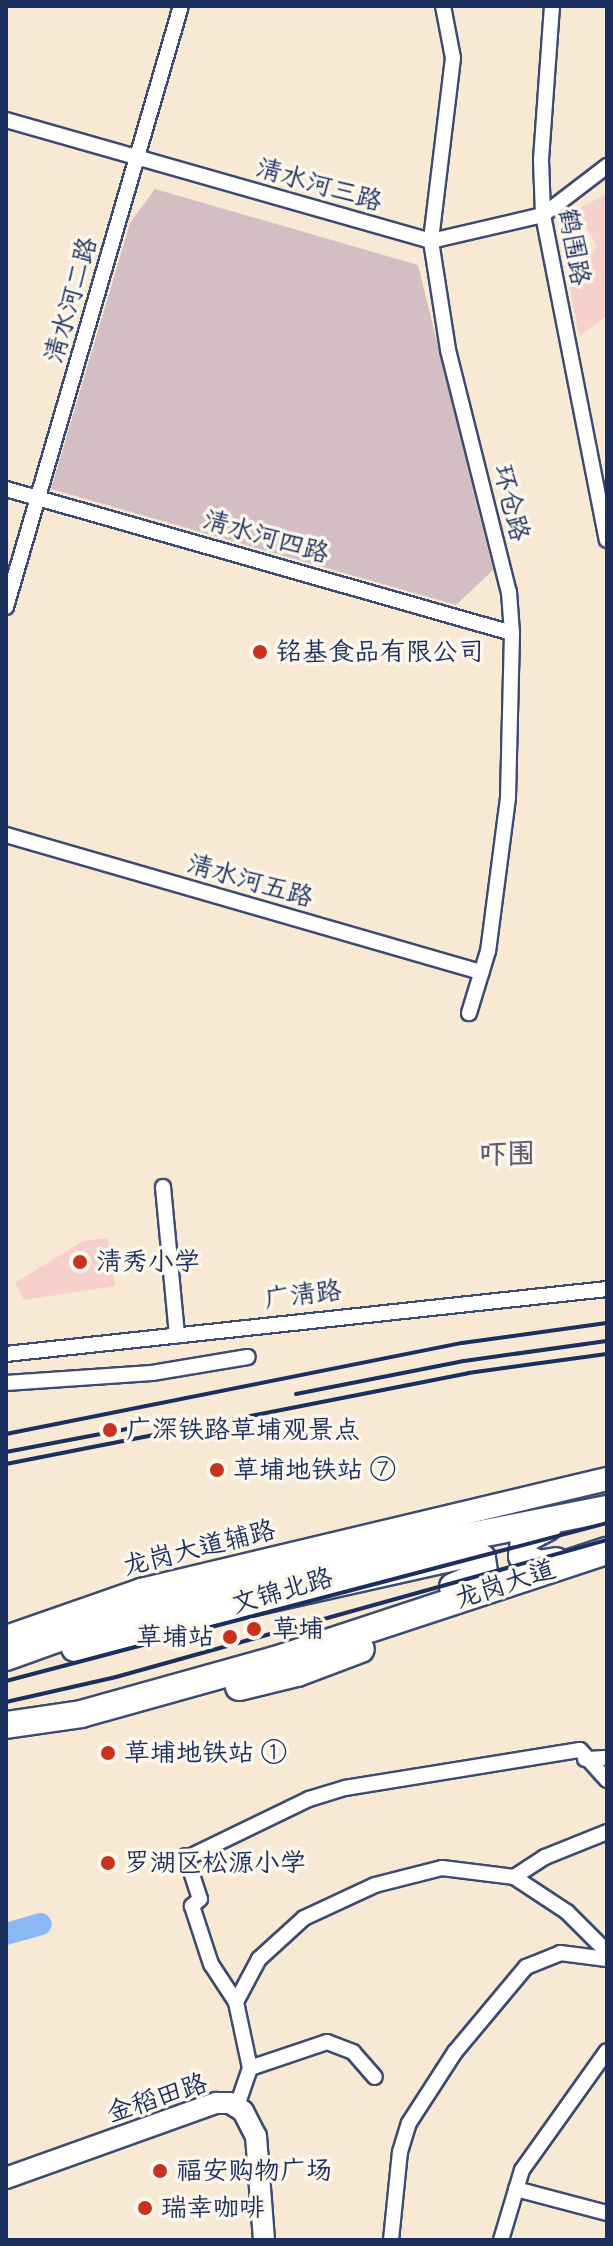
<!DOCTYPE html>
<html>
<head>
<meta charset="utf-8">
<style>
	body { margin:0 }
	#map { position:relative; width:613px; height:2246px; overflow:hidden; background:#f7e9d4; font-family:Sriracha,"LXGW WenKai TC",sans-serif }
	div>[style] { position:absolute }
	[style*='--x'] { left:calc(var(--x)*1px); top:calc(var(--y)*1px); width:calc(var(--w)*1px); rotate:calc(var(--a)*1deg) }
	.built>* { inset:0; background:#f7d0cc }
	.industrial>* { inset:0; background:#d2bec3 }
	.river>* { height:22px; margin:-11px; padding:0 11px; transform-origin:11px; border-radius:11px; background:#89b8f4 }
	.roads { filter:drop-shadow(2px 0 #3c4b70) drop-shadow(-2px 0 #3c4b70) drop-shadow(0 2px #3c4b70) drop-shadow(0 -2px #3c4b70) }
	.street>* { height:14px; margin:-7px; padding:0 7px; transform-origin:7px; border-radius:7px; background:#fff }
	.secondary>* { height:20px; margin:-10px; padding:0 10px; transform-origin:10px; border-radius:10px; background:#fff }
	.primary>* { height:22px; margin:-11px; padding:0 11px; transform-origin:11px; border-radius:11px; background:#fff }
	.highway>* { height:26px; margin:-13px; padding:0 13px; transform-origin:13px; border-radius:13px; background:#fff }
	.rail>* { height:4px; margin:-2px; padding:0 2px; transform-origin:2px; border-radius:2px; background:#1b2f5e }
	.dots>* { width:22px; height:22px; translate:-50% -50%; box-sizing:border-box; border:4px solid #fbf7ec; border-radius:50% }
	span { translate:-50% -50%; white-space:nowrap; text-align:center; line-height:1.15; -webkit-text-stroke:7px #fbf7ec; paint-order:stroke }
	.street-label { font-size:26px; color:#1b2f5e }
	.poi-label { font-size:26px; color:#1b2f5e }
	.left { translate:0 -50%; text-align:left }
	.right { translate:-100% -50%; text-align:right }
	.neighbourhood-label { font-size:28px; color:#635b74; font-weight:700 }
	.frame { position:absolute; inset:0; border:8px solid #1b2f5e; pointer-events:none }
</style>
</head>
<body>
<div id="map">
	<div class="built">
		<div style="clip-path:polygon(607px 194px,607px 316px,579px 336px,568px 278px,597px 247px,577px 209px)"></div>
		<div style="clip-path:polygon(108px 1238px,115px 1286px,24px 1300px,15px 1283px,83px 1241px)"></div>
	</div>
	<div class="industrial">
		<div style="clip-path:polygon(155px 189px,418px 265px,493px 570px,456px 605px,51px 489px,130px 223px)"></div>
	</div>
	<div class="river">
		<div style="--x:6;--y:1934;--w:36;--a:-16"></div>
	</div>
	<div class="roads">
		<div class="street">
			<div style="--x:443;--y:6;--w:53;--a:79.1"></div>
			<div style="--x:453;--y:58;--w:184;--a:96.9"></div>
			<div style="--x:431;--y:241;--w:110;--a:81.1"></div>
			<div style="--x:448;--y:350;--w:250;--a:75.9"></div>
			<div style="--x:509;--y:592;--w:41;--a:85.8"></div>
			<div style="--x:512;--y:633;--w:165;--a:91.4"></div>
			<div style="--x:508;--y:798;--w:154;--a:97.4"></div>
			<div style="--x:488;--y:951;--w:65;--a:107"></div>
			<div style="--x:552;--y:6;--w:154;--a:94.1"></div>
			<div style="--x:541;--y:160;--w:55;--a:87.9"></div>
			<div style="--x:543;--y:215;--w:331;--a:78.9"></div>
			<div style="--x:6;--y:120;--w:442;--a:15.9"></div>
			<div style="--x:431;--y:241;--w:115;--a:-13.1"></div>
			<div style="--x:543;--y:215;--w:81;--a:-37.4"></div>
			<div style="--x:6;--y:489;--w:526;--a:15.89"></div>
			<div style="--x:6;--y:607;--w:626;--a:-73.77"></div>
			<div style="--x:6;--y:835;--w:495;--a:16.1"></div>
			<div style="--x:163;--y:1187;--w:149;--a:84.6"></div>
			<div style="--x:6;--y:1354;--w:605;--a:-6.17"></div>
			<div style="--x:6;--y:1383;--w:146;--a:-3.9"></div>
			<div style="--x:152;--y:1373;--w:97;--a:-9.5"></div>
			<div style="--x:585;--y:1759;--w:22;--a:-3"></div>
			<div style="--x:186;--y:1856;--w:45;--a:72"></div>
			<div style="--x:200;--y:1899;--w:11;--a:139"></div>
			<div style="--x:192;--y:1906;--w:61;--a:71.9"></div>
			<div style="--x:211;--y:1964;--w:45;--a:56.7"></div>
			<div style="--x:187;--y:1858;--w:136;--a:-25.8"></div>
			<div style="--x:309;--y:1799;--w:38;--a:-17"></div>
			<div style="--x:345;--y:1788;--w:238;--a:-9.2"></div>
			<div style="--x:580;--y:1750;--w:40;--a:48"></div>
			<div style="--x:514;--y:1877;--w:37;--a:-33"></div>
			<div style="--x:545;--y:1857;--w:67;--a:-22"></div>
			<div style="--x:250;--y:2068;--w:81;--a:-18.7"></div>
			<div style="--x:327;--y:2042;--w:28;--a:21"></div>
			<div style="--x:353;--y:2052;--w:33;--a:49"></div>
			<div style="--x:237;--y:2106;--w:40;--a:-71.1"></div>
			<div style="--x:250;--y:2068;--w:67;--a:-102"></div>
			<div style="--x:236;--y:2002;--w:49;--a:-61.9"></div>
			<div style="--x:259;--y:1959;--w:61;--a:-42.3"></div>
			<div style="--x:304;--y:1918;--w:78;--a:-24.9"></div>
			<div style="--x:375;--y:1885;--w:69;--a:-14.2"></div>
			<div style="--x:442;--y:1868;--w:73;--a:7.1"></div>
			<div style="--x:514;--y:1877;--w:64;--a:33.4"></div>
			<div style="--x:567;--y:1912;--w:57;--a:45"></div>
			<div style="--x:516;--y:2189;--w:94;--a:14.8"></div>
			<div style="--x:391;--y:2240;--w:88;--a:-84.2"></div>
			<div style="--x:400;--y:2152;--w:30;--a:-73"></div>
			<div style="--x:409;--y:2123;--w:85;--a:-57.1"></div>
			<div style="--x:455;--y:2052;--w:111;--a:-50.1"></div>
			<div style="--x:526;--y:1967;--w:37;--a:-22"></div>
			<div style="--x:560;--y:1953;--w:47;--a:7.3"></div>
			<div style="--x:501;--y:2240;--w:73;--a:-73.3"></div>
			<div style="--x:522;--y:2170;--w:146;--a:-54.5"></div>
		</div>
		<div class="secondary">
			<div style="--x:6;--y:2178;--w:223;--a:-19.7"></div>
			<div style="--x:216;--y:2103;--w:14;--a:0"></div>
			<div style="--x:230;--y:2103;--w:15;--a:32"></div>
			<div style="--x:243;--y:2111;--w:28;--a:63"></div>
			<div style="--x:256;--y:2136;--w:104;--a:85.6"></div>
		</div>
		<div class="primary">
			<div style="--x:6;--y:1637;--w:143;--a:-19.2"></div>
			<div style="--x:141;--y:1590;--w:479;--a:-13.4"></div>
		</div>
		<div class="highway">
			<div style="--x:548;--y:1527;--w:27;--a:152"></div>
			<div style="--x:524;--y:1540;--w:16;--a:97"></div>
			<div style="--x:522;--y:1556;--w:19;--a:25"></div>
			<div style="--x:539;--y:1564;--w:18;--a:-9"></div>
			<div style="--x:209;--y:1612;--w:257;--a:-12.6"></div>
			<div style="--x:460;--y:1556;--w:22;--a:5"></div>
			<div style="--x:482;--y:1558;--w:15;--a:82"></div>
			<div style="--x:484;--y:1573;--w:34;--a:156"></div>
			<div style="--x:75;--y:1648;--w:156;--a:-15.2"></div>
			<div style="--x:6;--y:1657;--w:172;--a:-19.7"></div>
			<div style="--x:168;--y:1599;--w:67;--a:-13.8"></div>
			<div style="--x:233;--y:1583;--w:381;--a:-11.2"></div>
			<div style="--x:239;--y:1687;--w:60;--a:-13.6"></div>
			<div style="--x:297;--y:1673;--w:68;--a:-20.6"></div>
			<div style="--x:6;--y:1725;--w:76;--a:-8.3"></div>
			<div style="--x:81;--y:1714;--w:201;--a:-15.6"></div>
			<div style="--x:275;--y:1660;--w:349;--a:-18.2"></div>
		</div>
	</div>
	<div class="rail">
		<div style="--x:296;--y:1394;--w:171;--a:-11.1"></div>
		<div style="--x:464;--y:1361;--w:144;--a:-8"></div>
		<div style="--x:6;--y:1434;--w:465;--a:-11.3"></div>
		<div style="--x:462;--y:1343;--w:146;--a:-7.9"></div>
		<div style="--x:6;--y:1452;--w:123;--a:-10.8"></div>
		<div style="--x:6;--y:1464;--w:471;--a:-11.1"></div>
		<div style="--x:468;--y:1373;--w:140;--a:-7.8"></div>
		<div style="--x:6;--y:1681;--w:621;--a:-14.73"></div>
		<div style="--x:6;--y:1702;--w:113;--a:-12.8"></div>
		<div style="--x:116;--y:1677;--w:510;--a:-15.59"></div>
	</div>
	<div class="dots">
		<div style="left:260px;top:652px;background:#c8321e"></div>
		<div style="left:80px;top:1262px;background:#c8321e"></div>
		<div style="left:110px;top:1430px;background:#c8321e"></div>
		<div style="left:217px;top:1470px;background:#c8321e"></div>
		<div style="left:254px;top:1629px;background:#c8321e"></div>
		<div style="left:230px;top:1637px;background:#c8321e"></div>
		<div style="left:108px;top:1753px;background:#c8321e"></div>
		<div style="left:108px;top:1863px;background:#c8321e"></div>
		<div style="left:160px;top:2171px;background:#c8321e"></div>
		<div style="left:145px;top:2208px;background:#c8321e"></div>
	</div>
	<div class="street-label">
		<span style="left:319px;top:185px;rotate:16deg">清水河三路</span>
		<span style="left:574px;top:247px;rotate:80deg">鹤围路</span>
		<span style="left:71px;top:300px;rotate:-74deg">清水河二路</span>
		<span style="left:511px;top:503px;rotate:76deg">环仓路</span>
		<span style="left:266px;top:537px;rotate:16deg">清水河四路</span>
		<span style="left:250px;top:881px;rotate:16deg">清水河五路</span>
		<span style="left:303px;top:1295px;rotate:-7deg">广清路</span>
		<span style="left:199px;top:1548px;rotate:-14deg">龙岗大道辅路</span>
		<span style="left:505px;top:1584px;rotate:-18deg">龙岗大道</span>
		<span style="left:282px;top:1591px;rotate:-16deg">文锦北路</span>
		<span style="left:157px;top:2098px;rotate:-18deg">金稻田路</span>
	</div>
	<div class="poi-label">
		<span class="left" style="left:276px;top:652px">铭基食品有限公司</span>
		<span class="left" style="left:96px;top:1262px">清秀小学</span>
		<span class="left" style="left:126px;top:1430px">广深铁路草埔观景点</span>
		<span class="left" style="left:233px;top:1470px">草埔地铁站 ⑦</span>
		<span class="left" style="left:272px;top:1629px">草埔</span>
		<span class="right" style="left:214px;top:1637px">草埔站</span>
		<span class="left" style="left:124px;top:1753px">草埔地铁站 ①</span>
		<span class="left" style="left:124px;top:1863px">罗湖区松源小学</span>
		<span class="left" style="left:176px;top:2171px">福安购物广场</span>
		<span class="left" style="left:161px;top:2208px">瑞幸咖啡</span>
	</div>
	<div class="neighbourhood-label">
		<span style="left:507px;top:1154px">吓围</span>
	</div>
	<div class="frame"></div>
</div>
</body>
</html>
